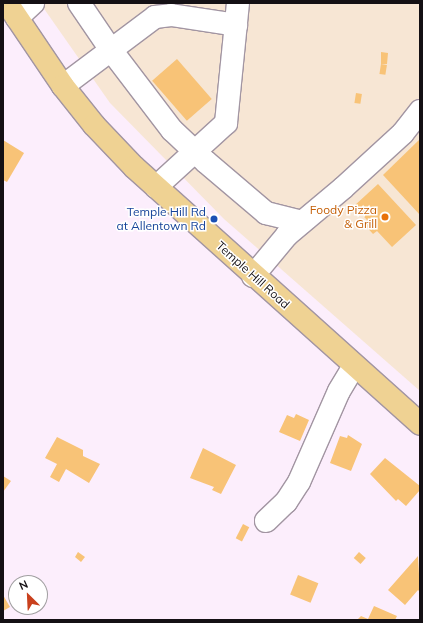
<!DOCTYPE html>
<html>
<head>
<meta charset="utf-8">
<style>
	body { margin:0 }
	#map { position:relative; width:423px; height:623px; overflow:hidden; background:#fceefc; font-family:Mulish,sans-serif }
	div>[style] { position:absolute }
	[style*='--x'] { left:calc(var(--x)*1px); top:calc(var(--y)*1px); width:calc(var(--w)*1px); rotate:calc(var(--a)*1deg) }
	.commercial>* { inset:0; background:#f7e6d4 }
	.building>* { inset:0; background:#f8c377; transform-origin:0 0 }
	.roads { filter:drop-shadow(1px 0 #a295a2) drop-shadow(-1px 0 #a295a2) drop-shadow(0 1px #a295a2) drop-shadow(0 -1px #a295a2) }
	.minor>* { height:22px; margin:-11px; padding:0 11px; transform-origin:11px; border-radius:11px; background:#fff }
	.major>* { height:22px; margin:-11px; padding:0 11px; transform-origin:11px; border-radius:11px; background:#efd293 }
	.dots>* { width:11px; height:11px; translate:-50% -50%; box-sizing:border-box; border:2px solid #fff; border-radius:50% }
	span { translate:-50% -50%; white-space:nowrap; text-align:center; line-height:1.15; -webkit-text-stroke:3px #fff; paint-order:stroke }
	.food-label { font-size:12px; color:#c56008 }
	.right { translate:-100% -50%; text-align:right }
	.transit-label { font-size:12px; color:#164399 }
	.street-label { font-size:12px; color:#141014 }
	.frame { position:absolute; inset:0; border:4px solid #141014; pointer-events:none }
	.north { position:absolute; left:8px; top:575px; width:40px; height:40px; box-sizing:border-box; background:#fff; border:1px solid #a19fa1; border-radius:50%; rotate:336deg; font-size:11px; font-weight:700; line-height:16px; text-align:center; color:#141014 }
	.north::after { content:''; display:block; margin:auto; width:14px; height:18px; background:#c9401d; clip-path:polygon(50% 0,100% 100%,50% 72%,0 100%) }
</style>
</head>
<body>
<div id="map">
	<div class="commercial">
		<div style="clip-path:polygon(40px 3px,420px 3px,420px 391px,224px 219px,110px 103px)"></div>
	</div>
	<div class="building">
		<div style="clip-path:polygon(381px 52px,388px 53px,387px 64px,381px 64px)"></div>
		<div style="left:177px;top:59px;width:53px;height:33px;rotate:49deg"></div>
		<div style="left:381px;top:64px;width:6px;height:10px;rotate:9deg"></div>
		<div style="left:356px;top:93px;width:6px;height:10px;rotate:9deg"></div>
		<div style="clip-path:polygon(420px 139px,420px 215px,383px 175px)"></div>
		<div style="clip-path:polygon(3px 140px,24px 153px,7px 182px,3px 180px)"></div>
		<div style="clip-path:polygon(378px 184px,416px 225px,392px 247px,377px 231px,373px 234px,363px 223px,367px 220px,354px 206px)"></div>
		<div style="clip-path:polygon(296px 414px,309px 420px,300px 441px,279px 432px,287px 415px,294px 418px)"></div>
		<div style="clip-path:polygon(348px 435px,362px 444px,351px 471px,330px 463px,340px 436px,347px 438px)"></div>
		<div style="clip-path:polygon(57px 437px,83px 450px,83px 456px,100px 464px,89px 483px,66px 469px,59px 482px,50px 477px,57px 464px,45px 458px)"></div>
		<div style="clip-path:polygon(203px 448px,236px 465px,221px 494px,212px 490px,214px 487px,190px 478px)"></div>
		<div style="clip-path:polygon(385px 458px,420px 486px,420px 490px,406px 506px,398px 499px,396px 501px,370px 474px)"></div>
		<div style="clip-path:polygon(3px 476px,11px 481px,3px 492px)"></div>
		<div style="left:243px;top:524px;width:7px;height:16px;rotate:27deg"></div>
		<div style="clip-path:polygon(78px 552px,85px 557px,81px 562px,75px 557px)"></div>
		<div style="left:359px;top:552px;width:9px;height:8px;rotate:41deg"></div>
		<div style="clip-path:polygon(418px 556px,420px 592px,418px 590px,405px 605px,388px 590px)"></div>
		<div style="left:298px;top:575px;width:22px;height:21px;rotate:22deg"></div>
		<div style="clip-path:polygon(3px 595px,10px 607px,3px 611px)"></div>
		<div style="clip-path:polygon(374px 606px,397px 616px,395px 620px,357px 620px,361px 616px,368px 619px)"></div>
	</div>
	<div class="roads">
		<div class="minor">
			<div style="--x:79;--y:3;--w:57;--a:55.8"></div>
			<div style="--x:111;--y:50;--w:55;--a:-36.9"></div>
			<div style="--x:155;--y:17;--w:16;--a:-7"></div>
			<div style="--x:171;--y:15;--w:66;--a:8.7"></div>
			<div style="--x:17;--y:18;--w:22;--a:-43"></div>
			<div style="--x:63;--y:86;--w:60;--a:-36.9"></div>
			<div style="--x:111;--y:50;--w:101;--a:52.7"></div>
			<div style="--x:172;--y:130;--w:47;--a:43.3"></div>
			<div style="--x:206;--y:162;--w:79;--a:40.4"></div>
			<div style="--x:266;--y:213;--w:37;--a:14"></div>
			<div style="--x:156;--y:187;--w:95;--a:-42.4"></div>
			<div style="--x:226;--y:123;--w:121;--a:-84.3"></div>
			<div style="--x:253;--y:276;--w:53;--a:-50.3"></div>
			<div style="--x:287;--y:235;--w:73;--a:-40"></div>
			<div style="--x:343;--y:188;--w:81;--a:-42.5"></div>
			<div style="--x:403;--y:133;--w:28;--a:-52"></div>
			<div style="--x:266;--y:521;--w:28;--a:-44"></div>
			<div style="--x:286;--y:502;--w:24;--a:-57"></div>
			<div style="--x:299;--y:482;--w:99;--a:-66.3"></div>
			<div style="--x:339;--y:391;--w:29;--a:-59"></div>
		</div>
		<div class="major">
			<div style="--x:7;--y:3;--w:100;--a:56"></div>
			<div style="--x:63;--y:86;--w:50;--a:51.5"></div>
			<div style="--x:94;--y:125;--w:58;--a:46.4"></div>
			<div style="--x:134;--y:167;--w:385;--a:41.9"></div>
		</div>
	</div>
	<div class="dots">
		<div style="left:385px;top:217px;background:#e8710a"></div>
		<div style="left:214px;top:219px;background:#1a4fb4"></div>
	</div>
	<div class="food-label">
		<span class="right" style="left:377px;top:217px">Foody Pizza<br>&amp; Grill</span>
	</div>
	<div class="transit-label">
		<span class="right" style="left:206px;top:219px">Temple Hill Rd<br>at Allentown Rd</span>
	</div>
	<div class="street-label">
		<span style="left:253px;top:275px;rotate:42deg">Temple Hill Road</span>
	</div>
	<div class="frame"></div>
	<div class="north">N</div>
</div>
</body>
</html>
